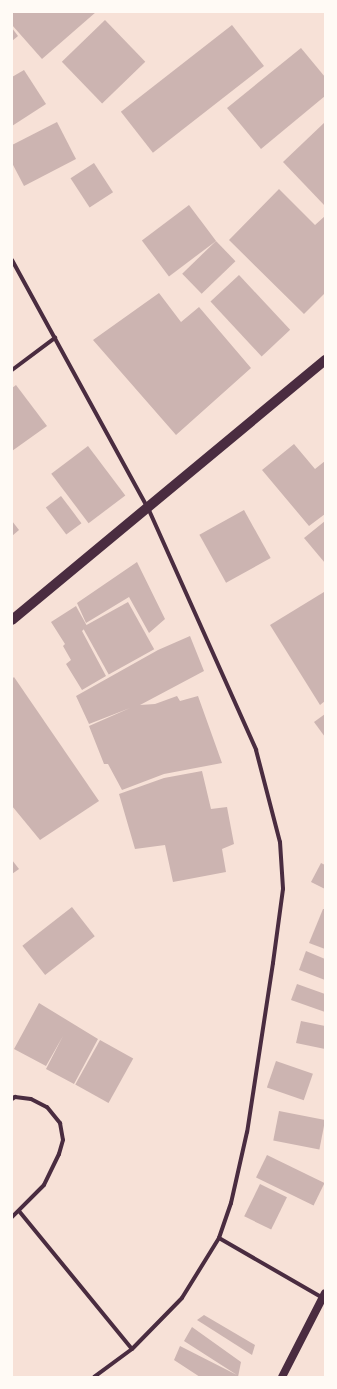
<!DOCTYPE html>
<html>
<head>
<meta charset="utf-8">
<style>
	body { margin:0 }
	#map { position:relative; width:337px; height:1389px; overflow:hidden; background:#f7e1d7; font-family:Quicksand,sans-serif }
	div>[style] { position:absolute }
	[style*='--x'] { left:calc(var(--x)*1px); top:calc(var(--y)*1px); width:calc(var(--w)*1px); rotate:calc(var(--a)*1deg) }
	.building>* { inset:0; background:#ccb4b1; transform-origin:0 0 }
	.minor>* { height:4px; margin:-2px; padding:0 2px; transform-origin:2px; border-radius:2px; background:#4a2c40 }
	.secondary>* { height:8px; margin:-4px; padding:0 4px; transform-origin:4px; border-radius:4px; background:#4a2c40 }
	.primary>* { height:10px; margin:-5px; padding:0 5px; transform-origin:5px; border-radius:5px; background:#4a2c40 }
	span { translate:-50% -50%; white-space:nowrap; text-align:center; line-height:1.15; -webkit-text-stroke:3px #fffaf5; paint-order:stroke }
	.frame { position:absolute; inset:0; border:13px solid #fffaf5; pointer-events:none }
</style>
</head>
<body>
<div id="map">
	<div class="building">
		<div style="clip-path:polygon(12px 12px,96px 12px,42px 59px,12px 25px)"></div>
		<div style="left:105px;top:20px;width:58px;height:60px;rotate:46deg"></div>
		<div style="left:232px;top:25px;width:52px;height:141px;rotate:52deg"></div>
		<div style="clip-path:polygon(12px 28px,18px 36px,12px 41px)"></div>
		<div style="clip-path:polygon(301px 48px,325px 77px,325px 96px,261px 149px,227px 108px)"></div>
		<div style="clip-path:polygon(24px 70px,46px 104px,12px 126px,12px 77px)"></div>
		<div style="clip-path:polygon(57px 122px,76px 159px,24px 186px,12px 163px,12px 145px)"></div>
		<div style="clip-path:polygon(325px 122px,325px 206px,283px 162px)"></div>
		<div style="left:94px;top:163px;width:35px;height:28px;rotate:57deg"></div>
		<div style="clip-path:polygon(279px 189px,315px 225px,325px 216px,325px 293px,304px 314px,229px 240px)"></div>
		<div style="left:189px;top:205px;width:45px;height:59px;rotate:53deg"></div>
		<div style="left:216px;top:241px;width:28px;height:47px;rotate:46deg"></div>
		<div style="left:239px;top:275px;width:75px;height:39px;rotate:47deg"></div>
		<div style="clip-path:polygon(159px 293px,181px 322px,199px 307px,251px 368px,176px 435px,93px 340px)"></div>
		<div style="clip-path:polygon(16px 385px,47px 426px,12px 451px,12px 388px)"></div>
		<div style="clip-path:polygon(294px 444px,315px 469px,325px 461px,325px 514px,309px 526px,262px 470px)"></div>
		<div style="left:88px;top:446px;width:62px;height:46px;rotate:53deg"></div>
		<div style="left:61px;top:496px;width:34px;height:19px;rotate:53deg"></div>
		<div style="left:244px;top:510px;width:55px;height:51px;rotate:61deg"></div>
		<div style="clip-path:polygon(12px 521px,19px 530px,12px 536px)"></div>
		<div style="clip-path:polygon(325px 521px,325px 563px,304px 538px)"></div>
		<div style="clip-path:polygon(137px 562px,165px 619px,149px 633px,129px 597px,86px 623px,77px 603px)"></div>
		<div style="clip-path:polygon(324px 592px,325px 701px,320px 705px,270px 625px)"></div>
		<div style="left:128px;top:602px;width:54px;height:52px;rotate:61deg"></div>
		<div style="clip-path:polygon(76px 606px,87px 626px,82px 631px,106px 676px,82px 690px,66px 664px,71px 660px,63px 646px,65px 644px,51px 622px)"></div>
		<div style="clip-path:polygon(190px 636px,204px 671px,140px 705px,155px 704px,177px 696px,180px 701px,198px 696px,222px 763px,164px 774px,122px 790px,108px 764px,104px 764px,89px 726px,130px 708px,89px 724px,76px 696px,158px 650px)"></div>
		<div style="clip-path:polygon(14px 677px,99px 801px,40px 840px,12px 806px,12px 679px)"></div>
		<div style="clip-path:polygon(325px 714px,325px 737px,314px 722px)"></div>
		<div style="clip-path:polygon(202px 771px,211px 809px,227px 807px,234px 844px,222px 849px,226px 872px,173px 882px,165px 845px,135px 849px,119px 794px,164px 778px)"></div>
		<div style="clip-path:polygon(12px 860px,19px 869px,12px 874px)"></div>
		<div style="clip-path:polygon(321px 863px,325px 865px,325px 889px,311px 882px)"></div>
		<div style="left:72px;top:907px;width:37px;height:63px;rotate:52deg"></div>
		<div style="clip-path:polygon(323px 909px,325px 909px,325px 949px,309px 943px)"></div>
		<div style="clip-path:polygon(306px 951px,325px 959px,325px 980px,299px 970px)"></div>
		<div style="clip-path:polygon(297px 984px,325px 994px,325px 1012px,291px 1000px)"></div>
		<div style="clip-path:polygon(39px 1003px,98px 1039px,74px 1084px,46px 1069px,63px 1036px,46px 1066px,14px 1049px)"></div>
		<div style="clip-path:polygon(301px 1021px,325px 1026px,325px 1049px,296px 1043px)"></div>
		<div style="left:100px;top:1040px;width:38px;height:51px;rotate:29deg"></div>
		<div style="left:276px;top:1061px;width:39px;height:28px;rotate:19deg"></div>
		<div style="left:279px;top:1111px;width:47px;height:30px;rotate:11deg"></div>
		<div style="left:267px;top:1155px;width:64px;height:25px;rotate:26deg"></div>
		<div style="left:260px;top:1184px;width:30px;height:36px;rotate:26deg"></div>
		<div style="clip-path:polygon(204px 1315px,255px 1345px,252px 1355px,197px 1320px)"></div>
		<div style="clip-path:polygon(192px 1327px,241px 1362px,238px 1377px,200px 1377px,174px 1360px,180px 1346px,237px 1375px,184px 1341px)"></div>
	</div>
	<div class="minor">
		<div style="--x:12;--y:260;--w:283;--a:61.3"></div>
		<div style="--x:148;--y:508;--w:265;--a:65.9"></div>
		<div style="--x:256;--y:750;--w:95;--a:75.4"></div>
		<div style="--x:280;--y:842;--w:47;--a:86.3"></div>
		<div style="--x:283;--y:889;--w:75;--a:97.7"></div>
		<div style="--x:273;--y:963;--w:171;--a:98.7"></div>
		<div style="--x:247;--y:1132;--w:73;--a:102.7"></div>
		<div style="--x:231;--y:1203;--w:37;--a:109"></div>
		<div style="--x:219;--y:1238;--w:70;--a:121.7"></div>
		<div style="--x:182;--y:1298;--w:71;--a:134.4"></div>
		<div style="--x:132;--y:1349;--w:47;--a:143.6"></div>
		<div style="--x:12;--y:370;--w:54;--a:-36.7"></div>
		<div style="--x:12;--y:1099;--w:4;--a:-34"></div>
		<div style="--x:15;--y:1097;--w:16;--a:7"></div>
		<div style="--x:31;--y:1099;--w:18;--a:27"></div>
		<div style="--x:47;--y:1107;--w:21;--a:51"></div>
		<div style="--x:60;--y:1123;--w:17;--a:80"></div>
		<div style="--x:63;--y:1140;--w:15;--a:106"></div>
		<div style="--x:59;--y:1154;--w:34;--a:116"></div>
		<div style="--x:44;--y:1185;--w:45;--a:135"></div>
		<div style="--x:19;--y:1211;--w:178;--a:50.7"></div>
		<div style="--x:219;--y:1238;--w:120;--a:30"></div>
	</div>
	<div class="secondary">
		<div style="--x:282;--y:1377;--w:94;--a:-62.9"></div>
	</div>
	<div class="primary">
		<div style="--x:12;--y:620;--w:407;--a:-39.7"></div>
	</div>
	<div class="frame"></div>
</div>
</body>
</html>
